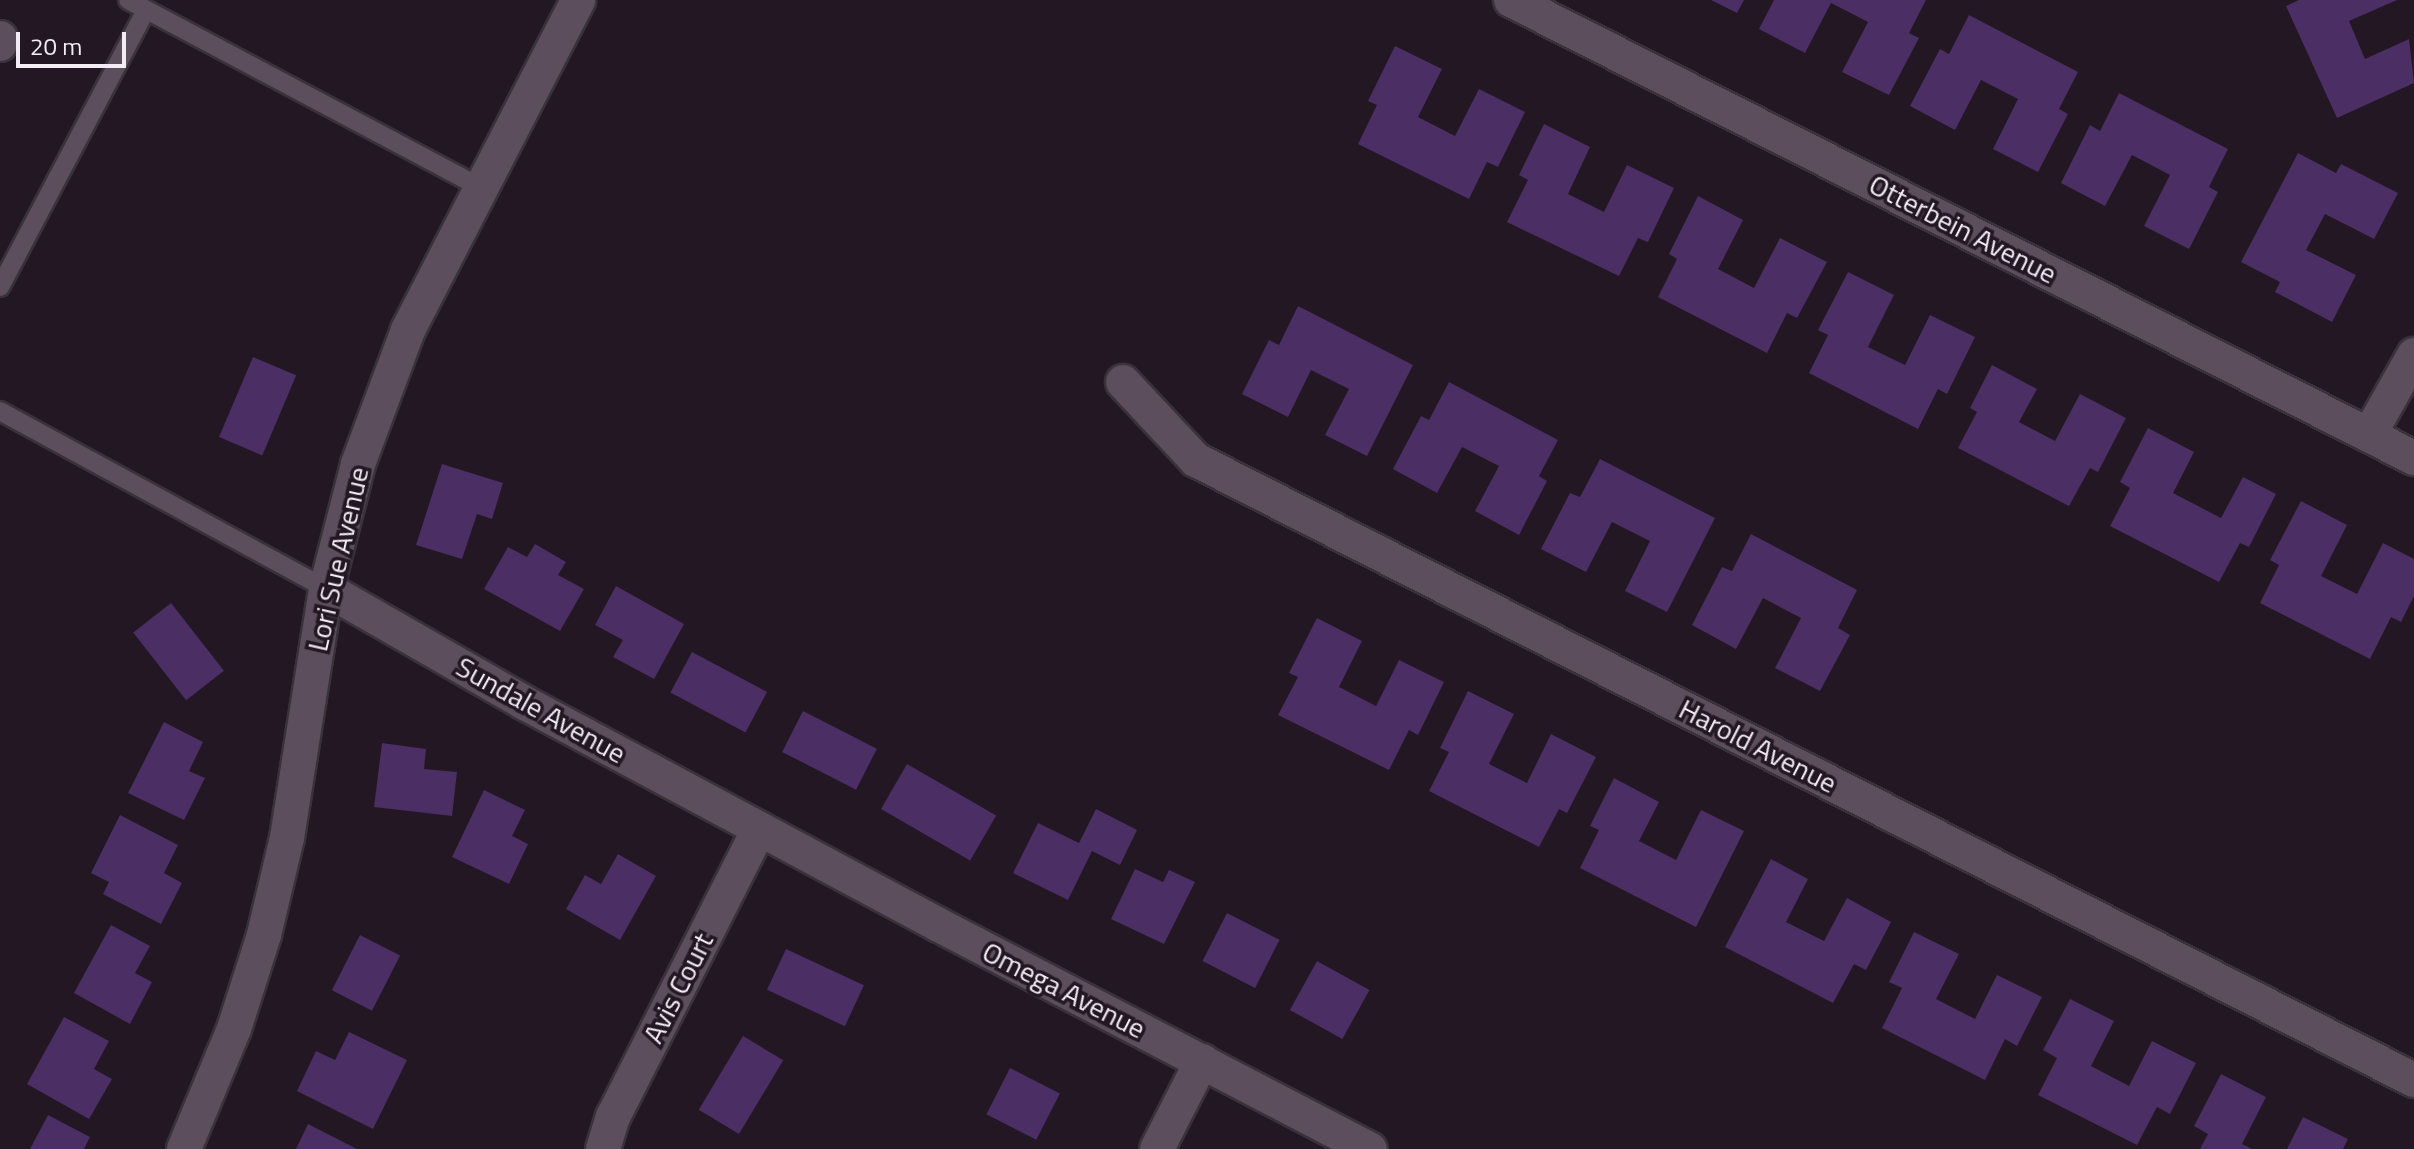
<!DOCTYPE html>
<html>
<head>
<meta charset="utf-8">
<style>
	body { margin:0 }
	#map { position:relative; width:2414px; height:1149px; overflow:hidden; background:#221723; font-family:"Titillium Web",sans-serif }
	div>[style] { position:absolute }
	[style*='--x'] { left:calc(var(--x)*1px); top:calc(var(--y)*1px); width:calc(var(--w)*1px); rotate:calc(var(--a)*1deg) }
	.building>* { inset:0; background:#4a2e64; transform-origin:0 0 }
	.roads { filter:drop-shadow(2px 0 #3a323a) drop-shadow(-2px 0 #3a323a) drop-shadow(0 2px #3a323a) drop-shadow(0 -2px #3a323a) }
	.lane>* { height:18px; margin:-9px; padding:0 9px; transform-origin:9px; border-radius:9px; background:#5c4e5c }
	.street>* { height:34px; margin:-17px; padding:0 17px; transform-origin:17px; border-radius:17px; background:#5c4e5c }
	span { translate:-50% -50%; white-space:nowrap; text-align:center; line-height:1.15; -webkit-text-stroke:7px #221723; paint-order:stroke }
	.street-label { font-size:28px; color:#f4ecf4 }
	.scale { position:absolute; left:16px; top:32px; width:110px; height:36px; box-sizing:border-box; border:4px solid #f4ecf4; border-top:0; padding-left:10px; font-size:24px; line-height:28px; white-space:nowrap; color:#f4ecf4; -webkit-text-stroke:6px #221723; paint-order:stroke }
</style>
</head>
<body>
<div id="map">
	<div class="building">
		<div style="clip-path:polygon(1711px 0,1744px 0,1737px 13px)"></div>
		<div style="clip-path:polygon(1774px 0,1926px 0,1909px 33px,1919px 38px,1889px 95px,1842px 72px,1868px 22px,1831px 3px,1805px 53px,1759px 29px)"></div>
		<div style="clip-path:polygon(2299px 0,2397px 0,2349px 21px,2365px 59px,2409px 39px,2414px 83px,2337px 118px,2286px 6px)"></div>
		<div style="clip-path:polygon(1969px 15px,2078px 72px,2059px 109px,2068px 114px,2038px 172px,1993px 149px,2018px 99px,1981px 80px,1955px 130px,1910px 106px,1940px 49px,1949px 54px)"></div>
		<div style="clip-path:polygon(1395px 46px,1442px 69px,1418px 117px,1455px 136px,1479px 89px,1525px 112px,1498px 167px,1487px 162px,1469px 199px,1358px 144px,1377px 105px,1368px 101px)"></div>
		<div style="clip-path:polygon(2119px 93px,2228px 149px,2209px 187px,2218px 192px,2189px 249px,2144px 226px,2170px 175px,2132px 155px,2105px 206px,2061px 183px,2090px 125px,2100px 131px)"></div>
		<div style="clip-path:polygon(1544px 124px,1590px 147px,1568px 194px,1604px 212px,1627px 165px,1674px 188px,1648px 242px,1638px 238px,1619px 276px,1507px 222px,1528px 180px,1519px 175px)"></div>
		<div style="clip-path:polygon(2298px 153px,2336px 173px,2341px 164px,2398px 193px,2374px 239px,2325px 214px,2306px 250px,2356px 275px,2332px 322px,2275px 292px,2280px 282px,2241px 262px)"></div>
		<div style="clip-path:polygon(1698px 196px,1743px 220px,1718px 269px,1754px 288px,1780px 238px,1827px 262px,1797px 318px,1787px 313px,1767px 353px,1658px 297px,1677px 259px,1669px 254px)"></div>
		<div style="clip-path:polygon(1848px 272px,1894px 295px,1868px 347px,1905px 365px,1930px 315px,1975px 337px,1947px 394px,1938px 389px,1918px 429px,1809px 373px,1828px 335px,1818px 330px)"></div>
		<div style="clip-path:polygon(1298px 306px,1413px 365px,1367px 456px,1325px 435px,1349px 389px,1311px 370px,1288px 417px,1242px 394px,1269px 340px,1279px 345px)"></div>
		<div style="left:253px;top:357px;width:47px;height:87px;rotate:23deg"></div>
		<div style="clip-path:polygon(1992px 365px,2037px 389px,2019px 422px,2055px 441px,2080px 394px,2126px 418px,2098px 472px,2090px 468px,2069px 506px,1958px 448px,1977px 412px,1970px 408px)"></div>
		<div style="clip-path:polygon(1449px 382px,1558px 440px,1539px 476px,1547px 481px,1519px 535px,1475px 511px,1499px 466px,1462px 447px,1437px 493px,1393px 469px,1421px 416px,1429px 420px)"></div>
		<div style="clip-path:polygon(2148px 428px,2194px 452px,2173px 493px,2221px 518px,2243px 477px,2276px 494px,2249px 547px,2240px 543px,2219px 582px,2110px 526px,2130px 488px,2120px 482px)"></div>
		<div style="clip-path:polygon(1600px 459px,1715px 518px,1667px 612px,1625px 591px,1650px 541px,1612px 522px,1586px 572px,1541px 549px,1570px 493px,1580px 497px)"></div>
		<div style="clip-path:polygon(442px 464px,503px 483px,492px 519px,477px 514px,462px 559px,416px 545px)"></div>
		<div style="clip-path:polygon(2301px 501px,2347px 525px,2321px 576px,2357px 594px,2383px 543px,2414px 559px,2414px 596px,2401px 622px,2391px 617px,2370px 659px,2260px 603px,2279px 565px,2270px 560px)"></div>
		<div style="clip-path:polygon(1751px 534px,1857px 590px,1838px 628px,1850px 635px,1820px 691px,1775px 668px,1801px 618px,1763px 598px,1736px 649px,1692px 625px,1722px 567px,1732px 571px)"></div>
		<div style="clip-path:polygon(535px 544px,566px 562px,558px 575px,584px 589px,560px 631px,484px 589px,508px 547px,527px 557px)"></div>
		<div style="clip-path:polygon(616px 586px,684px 624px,654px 679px,613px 657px,623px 640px,595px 625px)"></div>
		<div style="left:171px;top:603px;width:86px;height:48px;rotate:52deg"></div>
		<div style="clip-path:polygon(1317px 618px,1362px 641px,1339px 687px,1376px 706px,1399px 660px,1444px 682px,1418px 735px,1409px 730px,1389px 770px,1278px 715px,1298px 677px,1289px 673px)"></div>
		<div style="left:692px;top:652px;width:85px;height:46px;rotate:28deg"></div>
		<div style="clip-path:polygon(1468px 691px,1514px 714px,1489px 764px,1527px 783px,1551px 734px,1596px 757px,1567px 813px,1559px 809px,1539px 847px,1429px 791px,1449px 752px,1440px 748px)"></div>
		<div style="left:803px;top:711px;width:83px;height:46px;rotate:27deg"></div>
		<div style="clip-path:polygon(164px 722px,203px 742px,189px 771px,205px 778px,184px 820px,128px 793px)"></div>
		<div style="clip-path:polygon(382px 743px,426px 749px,424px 769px,457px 772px,452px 816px,374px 807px)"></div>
		<div style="left:907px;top:764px;width:103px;height:52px;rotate:30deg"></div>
		<div style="clip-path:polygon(1614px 778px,1659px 802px,1639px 841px,1676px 860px,1701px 810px,1744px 831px,1696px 927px,1580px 868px,1599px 830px,1590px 826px)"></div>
		<div style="clip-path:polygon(484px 790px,525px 810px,512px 836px,528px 844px,509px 884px,452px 857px)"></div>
		<div style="clip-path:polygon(1096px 809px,1137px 830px,1120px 865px,1092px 851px,1068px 900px,1013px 873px,1038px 823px,1079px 843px)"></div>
		<div style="clip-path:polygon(120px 815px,178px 845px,164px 873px,182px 883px,161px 924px,103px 894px,109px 882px,91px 873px)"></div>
		<div style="clip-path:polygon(618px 854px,656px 876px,620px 940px,566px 909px,585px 875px,601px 884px)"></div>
		<div style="clip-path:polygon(1771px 859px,1808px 879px,1786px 922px,1824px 941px,1847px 898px,1891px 922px,1866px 970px,1854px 964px,1833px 1003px,1725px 947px)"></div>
		<div style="clip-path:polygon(1135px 869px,1163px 882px,1169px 870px,1195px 882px,1164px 944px,1111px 919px)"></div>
		<div style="left:1227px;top:913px;width:59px;height:54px;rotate:27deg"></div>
		<div style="clip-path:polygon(111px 925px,150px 946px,135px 973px,152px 982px,130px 1024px,74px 993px)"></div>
		<div style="clip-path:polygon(1914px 932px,1959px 954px,1936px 999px,1975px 1019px,1997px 975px,2042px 997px,2017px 1046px,2005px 1039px,1985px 1080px,1882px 1028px,1902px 988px,1889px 982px)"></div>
		<div style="left:360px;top:935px;width:45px;height:62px;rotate:27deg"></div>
		<div style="left:786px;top:949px;width:86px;height:45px;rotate:25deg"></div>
		<div style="left:1317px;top:961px;width:60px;height:56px;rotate:29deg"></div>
		<div style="clip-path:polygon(2070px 999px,2114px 1021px,2091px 1066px,2129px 1086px,2152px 1041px,2196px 1063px,2170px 1114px,2157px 1107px,2137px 1145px,2038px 1095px,2057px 1058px,2043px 1050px)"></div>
		<div style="clip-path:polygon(64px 1017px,109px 1041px,94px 1069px,112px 1079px,89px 1119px,27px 1084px)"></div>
		<div style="clip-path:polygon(349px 1032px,407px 1060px,373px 1129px,297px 1091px,316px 1051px,335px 1060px)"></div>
		<div style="left:743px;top:1036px;width:47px;height:86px;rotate:31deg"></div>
		<div style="left:1010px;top:1068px;width:56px;height:52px;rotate:27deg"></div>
		<div style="clip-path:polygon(2221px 1074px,2266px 1097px,2242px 1144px,2252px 1149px,2200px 1149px,2208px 1134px,2194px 1126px)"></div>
		<div style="clip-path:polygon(48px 1115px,90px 1137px,84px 1149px,30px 1149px)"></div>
		<div style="clip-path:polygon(2303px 1117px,2348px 1139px,2343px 1149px,2287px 1149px)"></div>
		<div style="clip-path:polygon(308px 1124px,357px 1149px,296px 1149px)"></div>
	</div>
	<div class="roads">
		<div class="lane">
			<div style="--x:128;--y:0;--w:400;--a:28"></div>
			<div style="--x:0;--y:287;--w:313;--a:-62.2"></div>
			<div style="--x:0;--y:411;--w:371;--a:28.6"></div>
		</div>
		<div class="street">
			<div style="--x:1511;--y:0;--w:1013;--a:26.89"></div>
			<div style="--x:0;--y:38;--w:6;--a:90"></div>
			<div style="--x:1123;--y:382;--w:107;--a:46.9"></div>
			<div style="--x:1196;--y:460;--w:1367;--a:26.98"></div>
			<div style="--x:2369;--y:435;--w:92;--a:-60.6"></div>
			<div style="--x:326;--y:589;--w:227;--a:29.8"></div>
			<div style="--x:523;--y:702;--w:470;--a:28.2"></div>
			<div style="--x:937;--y:924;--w:488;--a:27.5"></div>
			<div style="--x:184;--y:1149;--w:130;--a:-67.4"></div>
			<div style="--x:234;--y:1029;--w:99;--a:-72.3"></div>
			<div style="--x:264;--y:935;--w:100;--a:-76.7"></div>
			<div style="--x:287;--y:838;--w:252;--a:-81.1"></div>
			<div style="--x:326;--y:589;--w:129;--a:-75.6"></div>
			<div style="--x:358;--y:464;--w:143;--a:-69.5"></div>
			<div style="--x:408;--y:330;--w:371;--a:-62.7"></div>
			<div style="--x:603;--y:1149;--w:34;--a:-73"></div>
			<div style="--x:613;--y:1117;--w:323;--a:-63.1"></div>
			<div style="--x:1157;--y:1149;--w:99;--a:-62.9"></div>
		</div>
	</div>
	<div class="street-label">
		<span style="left:1963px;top:229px;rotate:27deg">Otterbein Avenue</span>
		<span style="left:338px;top:559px;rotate:-77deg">Lori Sue Avenue</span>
		<span style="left:541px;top:710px;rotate:29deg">Sundale Avenue</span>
		<span style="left:1758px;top:746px;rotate:27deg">Harold Avenue</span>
		<span style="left:678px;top:988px;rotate:-63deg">Avis Court</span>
		<span style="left:1064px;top:990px;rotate:27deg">Omega Avenue</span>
	</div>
	<div class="scale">20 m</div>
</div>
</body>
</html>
